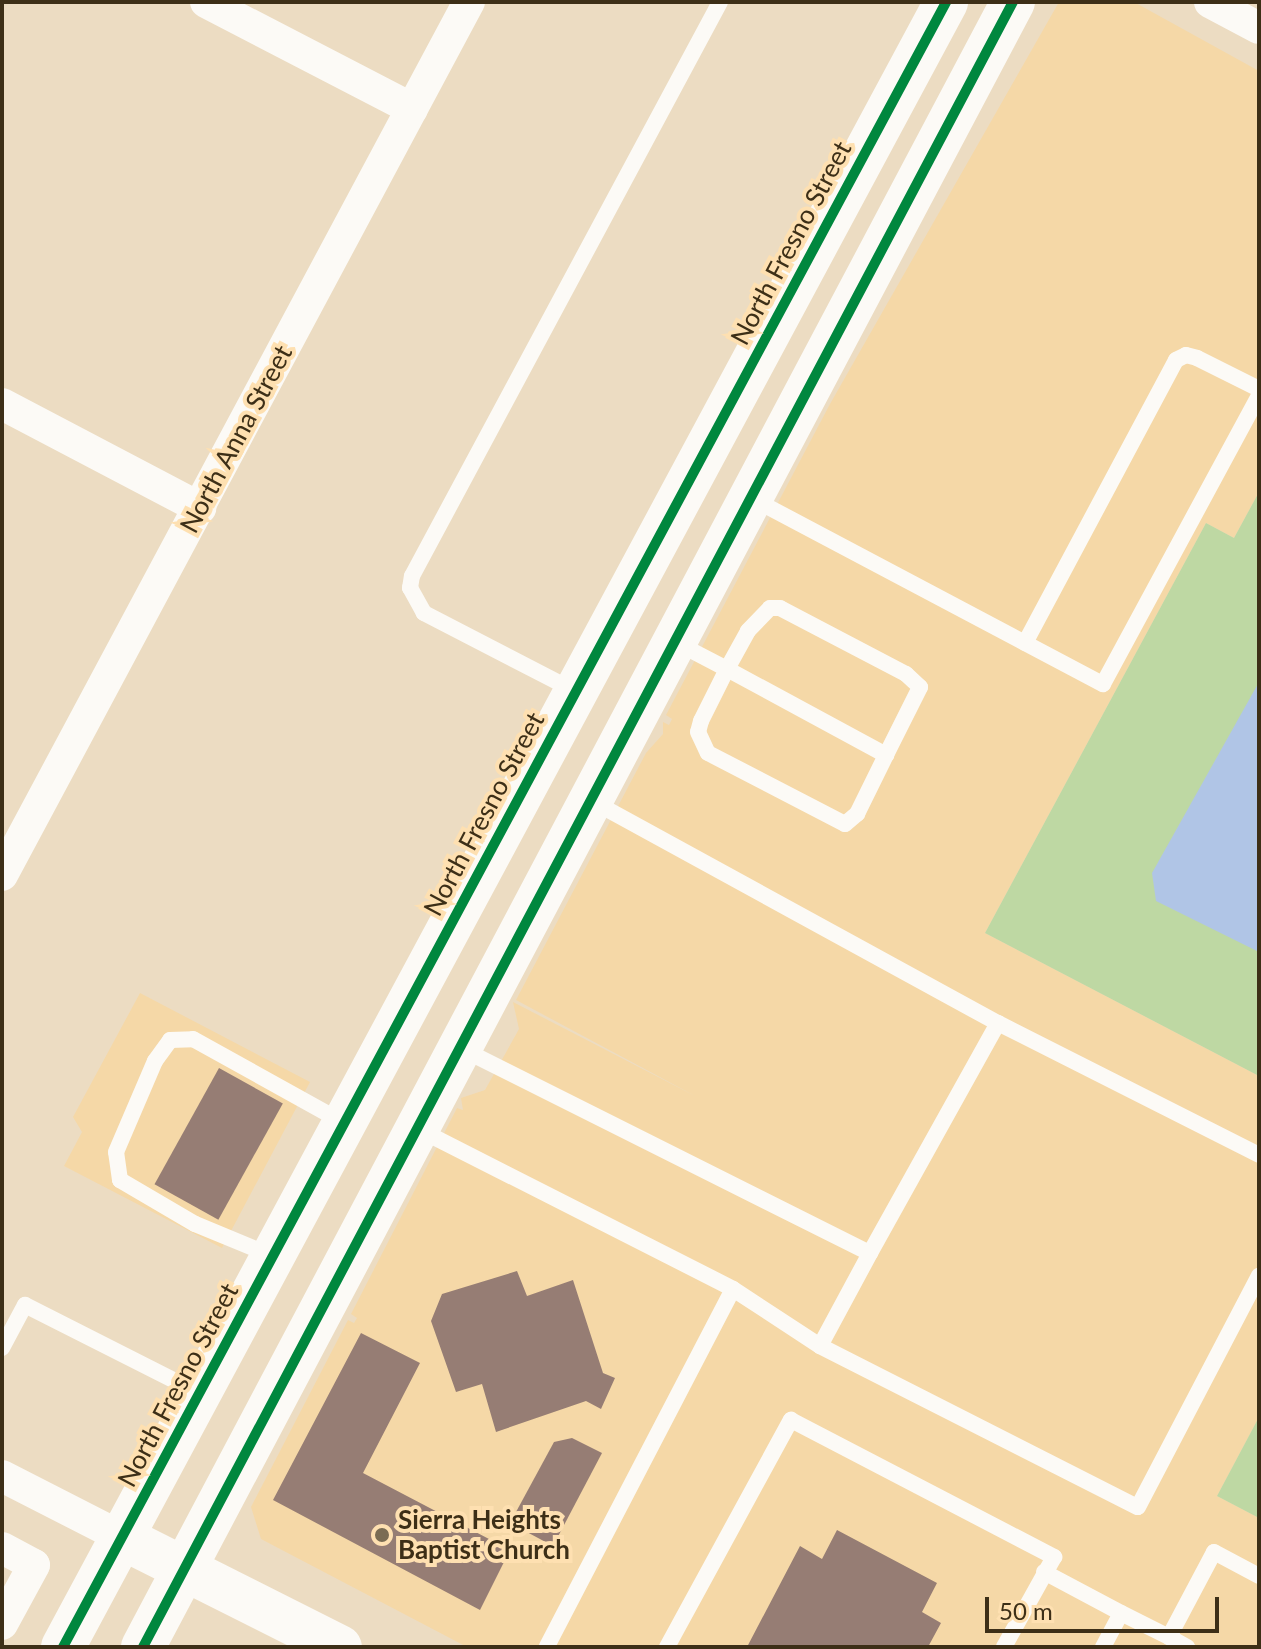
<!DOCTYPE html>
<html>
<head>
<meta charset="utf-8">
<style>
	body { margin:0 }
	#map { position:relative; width:1261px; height:1649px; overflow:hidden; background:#ecdcc2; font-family:Lato,sans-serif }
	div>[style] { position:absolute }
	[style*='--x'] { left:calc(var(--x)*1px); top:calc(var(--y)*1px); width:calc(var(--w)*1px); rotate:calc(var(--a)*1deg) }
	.built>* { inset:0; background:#f5d8a7 }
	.green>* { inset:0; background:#bed8a3 }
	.water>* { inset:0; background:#b0c5e6 }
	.building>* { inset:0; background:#967d74; transform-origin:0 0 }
	.service>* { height:16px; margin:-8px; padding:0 8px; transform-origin:8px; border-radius:8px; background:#fcfaf6 }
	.minor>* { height:32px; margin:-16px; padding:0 16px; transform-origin:16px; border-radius:16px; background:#fcfaf6 }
	.secondary>* { height:44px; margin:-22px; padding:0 22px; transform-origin:22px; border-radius:22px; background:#fcfaf6 }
	.cycleway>* { height:10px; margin:-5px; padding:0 5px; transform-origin:5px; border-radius:5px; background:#00873e }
	.dots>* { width:22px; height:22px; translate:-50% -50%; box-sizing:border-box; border:4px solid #fee0b1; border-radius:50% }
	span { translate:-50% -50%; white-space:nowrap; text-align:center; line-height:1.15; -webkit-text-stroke:8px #fee0b1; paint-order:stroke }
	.street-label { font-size:26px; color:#3d2f17 }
	.poi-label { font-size:26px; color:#3d2f17; font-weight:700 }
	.left { translate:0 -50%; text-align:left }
	.frame { position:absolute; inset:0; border:4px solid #3d2f17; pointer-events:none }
	.scale { position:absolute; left:985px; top:1597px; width:234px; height:36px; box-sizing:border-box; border:4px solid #3d2f17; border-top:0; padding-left:10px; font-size:24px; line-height:28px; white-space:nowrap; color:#3d2f17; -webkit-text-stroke:6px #fee0b1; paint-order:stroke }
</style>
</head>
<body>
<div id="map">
	<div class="built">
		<div style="clip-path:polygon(1059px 2px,1134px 2px,1259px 71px,1259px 492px,1234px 538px,1206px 523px,985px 933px,1259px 1076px,1259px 1417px,1217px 1496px,1259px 1518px,1259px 1647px,467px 1647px,261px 1539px,251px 1507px,348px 1320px,354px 1323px,357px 1318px,351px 1314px,457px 1108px,463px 1110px,461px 1098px,485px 1090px,519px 1029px,513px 1002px,697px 1097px,516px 1000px,646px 753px,663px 734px,663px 722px,669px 725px,672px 719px,666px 715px,830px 404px)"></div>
		<div style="clip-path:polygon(140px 993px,310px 1082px,222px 1248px,64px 1166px,82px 1132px,73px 1117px)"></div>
	</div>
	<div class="green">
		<div style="clip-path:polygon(1259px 492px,1259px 1076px,985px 933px,1206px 523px,1234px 538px)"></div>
		<div style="clip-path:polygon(1259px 1417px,1259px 1518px,1217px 1496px)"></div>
	</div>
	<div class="water">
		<div style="clip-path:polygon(1259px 682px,1259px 952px,1156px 901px,1152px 873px)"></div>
	</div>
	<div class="building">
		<div style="left:219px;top:1068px;width:73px;height:133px;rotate:29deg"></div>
		<div style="clip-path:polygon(517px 1271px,527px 1296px,573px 1280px,603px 1373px,615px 1378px,601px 1409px,586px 1401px,496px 1432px,482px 1384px,456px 1392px,431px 1321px,442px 1294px)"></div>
		<div style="clip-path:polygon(361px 1333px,420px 1363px,363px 1473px,510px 1550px,480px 1610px,273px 1500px)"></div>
		<div style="clip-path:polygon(572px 1438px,602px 1453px,553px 1546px,510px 1523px,554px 1442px)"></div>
		<div style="clip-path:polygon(837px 1530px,937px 1583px,922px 1612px,941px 1623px,928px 1647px,747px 1647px,800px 1546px,822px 1559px)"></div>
	</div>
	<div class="service">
		<div style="--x:753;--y:499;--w:396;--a:27.9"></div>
		<div style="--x:1103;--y:684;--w:328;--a:-61.6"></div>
		<div style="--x:677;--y:643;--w:56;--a:27.5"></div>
		<div style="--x:727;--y:669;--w:181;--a:28.4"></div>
		<div style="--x:886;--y:755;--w:76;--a:-63.4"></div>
		<div style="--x:920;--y:687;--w:19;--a:-137"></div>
		<div style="--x:906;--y:674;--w:142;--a:-152.4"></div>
		<div style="--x:780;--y:608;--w:10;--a:180"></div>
		<div style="--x:770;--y:608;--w:32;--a:134"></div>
		<div style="--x:748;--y:631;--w:43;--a:118.9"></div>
		<div style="--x:727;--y:669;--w:58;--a:116.6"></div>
		<div style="--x:701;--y:721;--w:11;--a:105"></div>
		<div style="--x:698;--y:732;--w:23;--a:65"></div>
		<div style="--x:708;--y:753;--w:154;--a:27.4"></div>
		<div style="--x:845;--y:824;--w:16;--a:-40"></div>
		<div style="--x:857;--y:814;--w:66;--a:-63.8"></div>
		<div style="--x:1025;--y:643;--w:321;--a:-61.9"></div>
		<div style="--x:1176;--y:360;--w:11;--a:-27"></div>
		<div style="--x:1186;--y:355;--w:11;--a:15"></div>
		<div style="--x:1197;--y:358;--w:69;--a:26.6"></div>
		<div style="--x:573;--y:690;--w:168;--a:-152.7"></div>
		<div style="--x:424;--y:613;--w:29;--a:-119"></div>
		<div style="--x:410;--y:588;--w:12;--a:-81"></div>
		<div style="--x:412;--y:576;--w:651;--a:-61.78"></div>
		<div style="--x:592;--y:801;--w:463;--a:28.7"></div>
		<div style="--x:462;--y:1049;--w:456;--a:26.6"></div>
		<div style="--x:870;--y:1253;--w:263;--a:-60.9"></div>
		<div style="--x:998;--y:1023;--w:292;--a:26.8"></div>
		<div style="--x:420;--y:1130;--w:351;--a:26.9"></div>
		<div style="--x:733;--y:1289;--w:403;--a:117.5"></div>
		<div style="--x:270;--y:1255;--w:81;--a:-157.5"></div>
		<div style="--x:195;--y:1224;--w:87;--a:-149.6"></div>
		<div style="--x:120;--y:1180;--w:28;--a:-98"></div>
		<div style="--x:116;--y:1152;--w:99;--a:-66.8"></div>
		<div style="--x:155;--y:1061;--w:26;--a:-54"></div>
		<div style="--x:170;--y:1040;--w:23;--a:-2"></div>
		<div style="--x:193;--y:1039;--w:171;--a:29"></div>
		<div style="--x:733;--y:1289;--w:104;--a:33.2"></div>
		<div style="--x:820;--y:1346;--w:356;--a:26.9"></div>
		<div style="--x:1138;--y:1507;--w:261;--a:-62.4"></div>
		<div style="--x:820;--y:1346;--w:106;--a:-61.7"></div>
		<div style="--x:2;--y:1348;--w:49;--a:-61.9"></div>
		<div style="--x:25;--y:1305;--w:193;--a:26.8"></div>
		<div style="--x:1044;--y:1572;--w:87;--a:28"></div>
		<div style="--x:1169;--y:1637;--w:21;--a:29"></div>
		<div style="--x:667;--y:1647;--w:259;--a:-61.4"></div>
		<div style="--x:791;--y:1420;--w:297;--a:27.5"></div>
		<div style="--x:1054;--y:1557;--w:103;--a:119.1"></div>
		<div style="--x:1103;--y:1647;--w:38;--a:-62"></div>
		<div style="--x:1121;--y:1613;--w:54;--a:26.6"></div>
		<div style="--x:1169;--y:1637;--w:96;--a:-62.1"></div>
		<div style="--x:1214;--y:1552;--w:51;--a:28.1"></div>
	</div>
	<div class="minor">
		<div style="--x:206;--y:2;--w:232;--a:27.4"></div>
		<div style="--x:1210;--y:2;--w:55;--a:28"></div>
		<div style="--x:2;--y:404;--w:224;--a:27.7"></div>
		<div style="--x:2;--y:875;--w:990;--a:-61.86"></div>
		<div style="--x:2;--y:1476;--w:134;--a:27.1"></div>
		<div style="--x:2;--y:1548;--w:36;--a:28"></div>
		<div style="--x:34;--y:1565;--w:67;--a:118.5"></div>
	</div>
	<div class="secondary">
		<div style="--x:121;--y:1537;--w:245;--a:26.7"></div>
		<div style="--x:63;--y:1647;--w:1867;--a:-61.77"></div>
		<div style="--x:143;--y:1647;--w:1861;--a:-62.13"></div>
	</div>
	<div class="cycleway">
		<div style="--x:63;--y:1647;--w:1867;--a:-61.77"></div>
		<div style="--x:143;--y:1647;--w:1861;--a:-62.13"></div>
	</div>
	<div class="dots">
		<div style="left:382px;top:1535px;background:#7a6c53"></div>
	</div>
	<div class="street-label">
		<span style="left:791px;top:243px;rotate:-62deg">North Fresno Street</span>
		<span style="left:236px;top:439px;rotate:-62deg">North Anna Street</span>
		<span style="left:484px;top:814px;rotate:-62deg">North Fresno Street</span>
		<span style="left:178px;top:1385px;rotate:-62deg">North Fresno Street</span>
	</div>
	<div class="poi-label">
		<span class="left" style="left:398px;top:1535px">Sierra Heights<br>Baptist Church</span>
	</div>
	<div class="frame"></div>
	<div class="scale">50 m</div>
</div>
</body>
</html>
